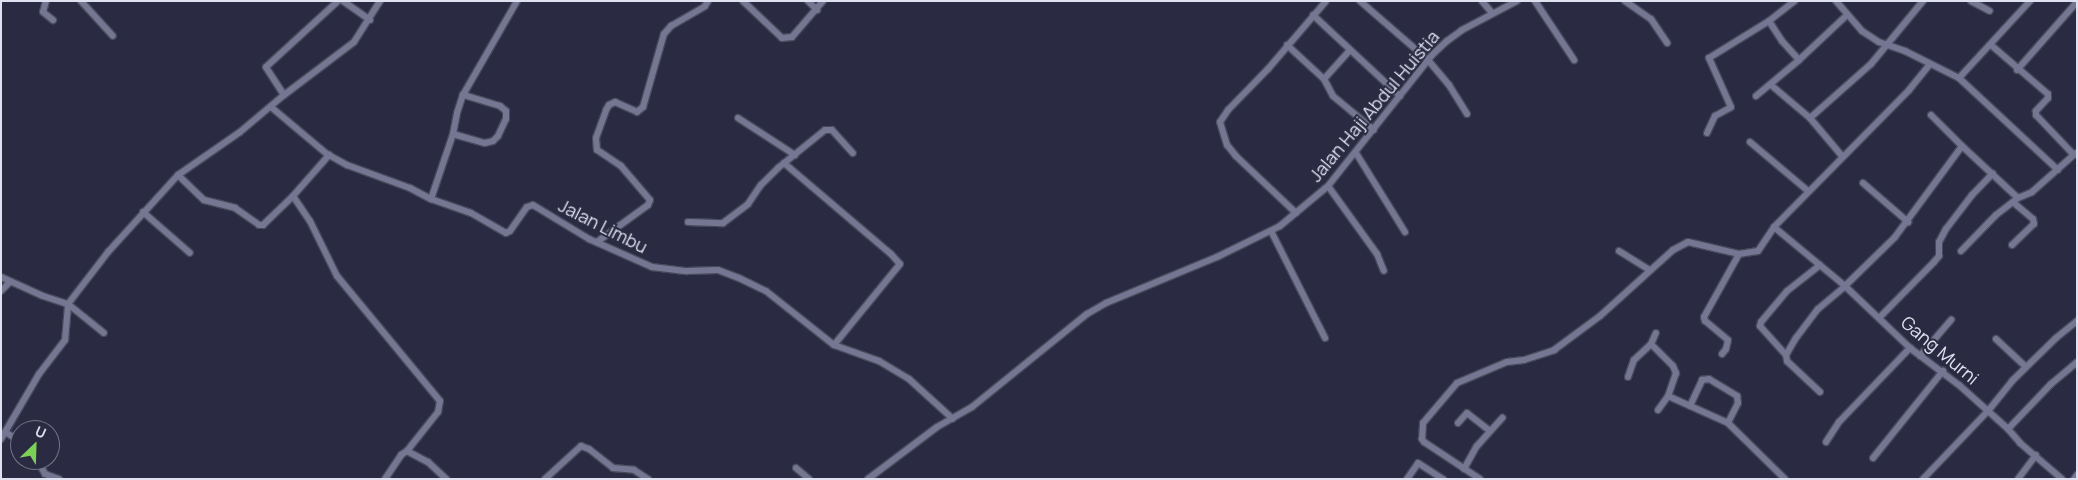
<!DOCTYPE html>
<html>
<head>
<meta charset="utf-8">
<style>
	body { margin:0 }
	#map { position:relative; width:2078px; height:480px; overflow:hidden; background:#2a2b42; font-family:Manrope,sans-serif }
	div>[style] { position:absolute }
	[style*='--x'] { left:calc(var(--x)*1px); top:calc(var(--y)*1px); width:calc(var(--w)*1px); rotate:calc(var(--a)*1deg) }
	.roads { filter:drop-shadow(1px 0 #48495c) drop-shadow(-1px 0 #48495c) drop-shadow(0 1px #48495c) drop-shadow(0 -1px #48495c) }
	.street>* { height:6px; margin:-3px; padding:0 3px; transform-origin:3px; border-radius:3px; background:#757792 }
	span { translate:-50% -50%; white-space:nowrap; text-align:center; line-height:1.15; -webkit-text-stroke:4px #2a2b42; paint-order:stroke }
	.street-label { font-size:18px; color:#e0e1f0 }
	.frame { position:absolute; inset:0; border:2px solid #e0e1f0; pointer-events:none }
	.north { position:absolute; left:10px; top:420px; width:50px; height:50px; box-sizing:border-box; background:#2a2b42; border:1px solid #737488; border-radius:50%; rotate:24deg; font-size:14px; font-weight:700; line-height:20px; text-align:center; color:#e0e1f0 }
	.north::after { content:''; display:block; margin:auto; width:18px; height:22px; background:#7cd155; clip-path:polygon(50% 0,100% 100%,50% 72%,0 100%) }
</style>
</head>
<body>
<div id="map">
	<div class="roads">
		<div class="street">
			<div style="--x:46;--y:1;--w:11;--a:105"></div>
			<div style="--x:43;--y:12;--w:13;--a:39"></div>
			<div style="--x:81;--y:1;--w:47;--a:47.6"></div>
			<div style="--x:343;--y:1;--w:33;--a:35"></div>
			<div style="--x:743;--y:1;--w:54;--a:43.5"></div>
			<div style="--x:782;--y:38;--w:10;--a:-6"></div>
			<div style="--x:792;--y:37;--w:48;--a:-49.3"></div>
			<div style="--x:808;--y:1;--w:13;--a:45"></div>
			<div style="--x:1360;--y:1;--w:90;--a:40.9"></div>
			<div style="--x:1428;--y:60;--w:33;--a:50"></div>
			<div style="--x:1449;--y:85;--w:34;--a:58"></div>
			<div style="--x:1482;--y:1;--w:16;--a:50"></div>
			<div style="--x:1535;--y:1;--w:71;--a:56.5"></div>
			<div style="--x:1625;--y:1;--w:32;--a:35"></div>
			<div style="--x:1651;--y:19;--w:29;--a:56"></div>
			<div style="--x:1836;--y:1;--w:40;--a:49"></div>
			<div style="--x:1862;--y:31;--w:20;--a:33"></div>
			<div style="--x:1879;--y:42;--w:28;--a:19"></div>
			<div style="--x:1905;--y:51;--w:60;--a:26.6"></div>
			<div style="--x:1959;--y:78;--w:105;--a:-47.3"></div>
			<div style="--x:1971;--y:1;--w:21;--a:28"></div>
			<div style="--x:1313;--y:15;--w:119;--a:43"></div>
			<div style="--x:1769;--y:21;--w:24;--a:57"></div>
			<div style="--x:1782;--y:41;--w:25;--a:48"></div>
			<div style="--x:1799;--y:60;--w:66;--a:-43.2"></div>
			<div style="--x:1287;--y:45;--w:50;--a:42.6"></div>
			<div style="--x:1324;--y:79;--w:19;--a:62"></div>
			<div style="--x:1333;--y:96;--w:53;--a:39.7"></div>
			<div style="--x:1991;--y:45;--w:75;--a:40.7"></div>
			<div style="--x:2048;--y:94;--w:4;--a:90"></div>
			<div style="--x:2048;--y:98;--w:18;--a:133"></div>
			<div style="--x:2036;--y:111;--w:4;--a:90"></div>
			<div style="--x:2036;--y:115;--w:55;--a:46.5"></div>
			<div style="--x:2017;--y:70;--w:91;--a:-48.6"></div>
			<div style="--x:1959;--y:78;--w:135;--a:42.9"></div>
			<div style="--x:1324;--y:79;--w:39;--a:-48"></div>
			<div style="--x:1771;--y:85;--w:51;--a:40.2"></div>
			<div style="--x:1810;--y:118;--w:50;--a:49.9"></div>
			<div style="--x:284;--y:95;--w:33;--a:-123"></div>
			<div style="--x:266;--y:67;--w:98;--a:-42.5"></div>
			<div style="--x:1756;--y:96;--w:56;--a:-39.9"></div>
			<div style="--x:271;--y:107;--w:73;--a:40"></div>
			<div style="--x:327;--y:154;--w:23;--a:29"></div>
			<div style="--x:347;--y:165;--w:67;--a:20.1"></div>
			<div style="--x:410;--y:188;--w:24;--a:28"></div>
			<div style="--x:431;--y:199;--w:42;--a:19.3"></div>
			<div style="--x:471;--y:213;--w:40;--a:29.7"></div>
			<div style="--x:506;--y:233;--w:4;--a:-27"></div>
			<div style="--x:510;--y:231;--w:29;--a:-55"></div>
			<div style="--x:527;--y:207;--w:6;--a:-18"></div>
			<div style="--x:533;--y:205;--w:66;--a:31.3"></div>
			<div style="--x:589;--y:239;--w:69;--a:24"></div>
			<div style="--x:652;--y:267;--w:35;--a:7"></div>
			<div style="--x:687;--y:271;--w:31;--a:-2"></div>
			<div style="--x:718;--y:270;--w:22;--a:21"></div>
			<div style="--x:739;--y:278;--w:30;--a:26"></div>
			<div style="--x:766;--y:291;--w:87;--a:38.5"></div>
			<div style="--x:834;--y:345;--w:48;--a:19.6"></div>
			<div style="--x:879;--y:361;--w:35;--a:31"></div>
			<div style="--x:909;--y:379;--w:59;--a:42.3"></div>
			<div style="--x:1931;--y:115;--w:44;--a:45"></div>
			<div style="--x:738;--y:118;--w:68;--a:33"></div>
			<div style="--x:1810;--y:118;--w:81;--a:-41.5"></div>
			<div style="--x:1871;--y:64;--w:82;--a:-50.5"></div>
			<div style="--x:1707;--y:133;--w:19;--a:-65"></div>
			<div style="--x:1715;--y:116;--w:18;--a:-29"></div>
			<div style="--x:1731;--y:107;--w:54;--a:-114.2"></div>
			<div style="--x:1709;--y:58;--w:70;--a:-31.7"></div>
			<div style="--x:1769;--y:21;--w:33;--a:-38"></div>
			<div style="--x:453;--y:134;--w:21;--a:-79"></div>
			<div style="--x:457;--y:113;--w:19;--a:-72"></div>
			<div style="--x:463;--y:95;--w:108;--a:-60.1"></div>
			<div style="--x:1750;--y:142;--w:76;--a:40.2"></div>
			<div style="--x:1356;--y:153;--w:93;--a:58.2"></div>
			<div style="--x:784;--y:163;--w:140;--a:40.4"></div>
			<div style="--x:891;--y:254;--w:13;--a:48"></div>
			<div style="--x:900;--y:264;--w:104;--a:129.2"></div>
			<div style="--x:178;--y:175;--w:36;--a:44"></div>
			<div style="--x:204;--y:200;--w:32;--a:14"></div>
			<div style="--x:235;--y:208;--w:29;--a:35"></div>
			<div style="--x:259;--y:225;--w:4;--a:0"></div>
			<div style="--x:263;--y:225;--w:42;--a:-44"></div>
			<div style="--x:293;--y:196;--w:55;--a:-48.7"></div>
			<div style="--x:1863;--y:183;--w:60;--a:40.9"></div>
			<div style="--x:1328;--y:186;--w:84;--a:54.2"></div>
			<div style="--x:1377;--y:254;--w:18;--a:68"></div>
			<div style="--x:293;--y:196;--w:30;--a:56"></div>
			<div style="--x:310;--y:221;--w:61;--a:63.9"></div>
			<div style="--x:337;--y:276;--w:162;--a:50.5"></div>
			<div style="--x:440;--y:401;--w:11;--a:100"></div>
			<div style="--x:438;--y:412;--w:50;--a:128.5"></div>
			<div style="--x:431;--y:199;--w:69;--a:-71.3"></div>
			<div style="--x:453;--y:134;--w:33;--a:16"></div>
			<div style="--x:485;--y:143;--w:8;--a:-14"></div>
			<div style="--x:493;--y:141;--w:7;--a:-45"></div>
			<div style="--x:498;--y:136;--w:19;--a:-65"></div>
			<div style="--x:506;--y:119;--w:8;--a:-90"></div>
			<div style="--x:506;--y:111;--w:8;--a:-140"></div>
			<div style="--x:500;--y:106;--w:39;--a:-163"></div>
			<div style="--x:143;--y:212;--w:62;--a:41.1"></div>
			<div style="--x:1296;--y:213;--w:83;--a:-136.5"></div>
			<div style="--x:1236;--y:156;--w:14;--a:-129"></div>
			<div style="--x:1227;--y:145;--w:24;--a:-107"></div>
			<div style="--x:1220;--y:122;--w:14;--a:-56"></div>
			<div style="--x:1228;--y:110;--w:57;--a:-45.7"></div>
			<div style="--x:1268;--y:69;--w:89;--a:-49.5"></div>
			<div style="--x:688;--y:222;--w:35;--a:2"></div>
			<div style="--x:723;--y:223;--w:31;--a:-37"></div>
			<div style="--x:748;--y:204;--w:23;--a:-56"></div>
			<div style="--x:761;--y:185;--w:24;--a:-45"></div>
			<div style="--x:778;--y:168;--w:60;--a:-39"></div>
			<div style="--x:825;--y:130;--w:7;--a:0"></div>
			<div style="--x:832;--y:130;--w:31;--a:48"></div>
			<div style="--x:1774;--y:227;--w:92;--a:39.7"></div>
			<div style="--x:1845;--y:286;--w:90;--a:43.6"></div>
			<div style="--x:1910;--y:348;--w:61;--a:37.1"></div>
			<div style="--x:1959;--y:385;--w:66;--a:41.9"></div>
			<div style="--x:2008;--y:429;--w:18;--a:49"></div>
			<div style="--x:2020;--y:443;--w:55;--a:40.6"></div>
			<div style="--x:1271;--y:231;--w:120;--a:63.2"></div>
			<div style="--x:597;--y:242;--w:63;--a:-36"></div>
			<div style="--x:648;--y:205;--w:5;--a:-68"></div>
			<div style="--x:650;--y:200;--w:45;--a:-130.5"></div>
			<div style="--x:621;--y:166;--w:29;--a:-146"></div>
			<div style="--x:597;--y:150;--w:12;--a:-95"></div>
			<div style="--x:596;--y:138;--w:30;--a:-70"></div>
			<div style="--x:606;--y:110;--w:6;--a:-59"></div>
			<div style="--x:609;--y:105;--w:7;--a:-27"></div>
			<div style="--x:615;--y:102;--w:24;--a:24"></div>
			<div style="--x:637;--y:112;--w:8;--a:-40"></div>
			<div style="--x:643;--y:107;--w:76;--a:-74"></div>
			<div style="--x:664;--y:34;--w:11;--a:-49"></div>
			<div style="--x:671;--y:26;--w:39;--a:-30"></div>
			<div style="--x:705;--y:6;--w:6;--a:-59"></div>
			<div style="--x:2012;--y:245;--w:30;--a:-44"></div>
			<div style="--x:2034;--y:224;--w:5;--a:-101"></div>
			<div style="--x:2033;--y:219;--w:26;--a:-140"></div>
			<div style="--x:1619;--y:251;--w:36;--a:32"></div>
			<div style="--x:1961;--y:251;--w:50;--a:-45.8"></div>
			<div style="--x:1996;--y:215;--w:28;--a:-38"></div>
			<div style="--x:2018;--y:198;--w:15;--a:-23"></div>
			<div style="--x:2032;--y:192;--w:59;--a:-41.6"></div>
			<div style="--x:1;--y:277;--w:46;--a:24.3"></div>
			<div style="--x:43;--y:296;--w:26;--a:18"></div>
			<div style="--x:68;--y:304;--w:66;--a:-52.4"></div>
			<div style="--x:108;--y:252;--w:104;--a:-47.7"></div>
			<div style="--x:178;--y:175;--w:75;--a:-34.7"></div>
			<div style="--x:240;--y:132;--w:57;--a:-40.1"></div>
			<div style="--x:284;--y:95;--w:88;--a:-37.1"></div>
			<div style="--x:354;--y:42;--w:49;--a:-57.6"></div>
			<div style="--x:1;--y:291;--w:11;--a:-45"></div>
			<div style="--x:68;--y:304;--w:46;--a:38.9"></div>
			<div style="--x:1879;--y:318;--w:78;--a:-45.5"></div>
			<div style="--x:1934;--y:262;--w:8;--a:-50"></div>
			<div style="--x:1939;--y:256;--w:14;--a:-90"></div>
			<div style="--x:1939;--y:242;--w:15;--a:-62"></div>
			<div style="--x:1946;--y:229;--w:43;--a:-52.6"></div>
			<div style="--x:1972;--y:195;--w:30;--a:-46"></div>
			<div style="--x:1996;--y:339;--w:41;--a:43"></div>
			<div style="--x:1651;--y:344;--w:12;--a:-66"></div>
			<div style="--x:1722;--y:354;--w:6;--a:-51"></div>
			<div style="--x:1726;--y:349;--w:9;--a:-77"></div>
			<div style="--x:1728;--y:340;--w:30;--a:-140"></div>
			<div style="--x:1705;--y:321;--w:4;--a:-104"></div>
			<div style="--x:1704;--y:317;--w:72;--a:-60.9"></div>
			<div style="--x:1786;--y:355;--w:39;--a:-132"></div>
			<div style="--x:1760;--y:326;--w:4;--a:-76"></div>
			<div style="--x:1761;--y:322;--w:40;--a:-50"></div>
			<div style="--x:1787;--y:291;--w:42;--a:-38.2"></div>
			<div style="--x:1920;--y:356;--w:48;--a:-49.3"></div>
			<div style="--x:1628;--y:377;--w:18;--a:-71"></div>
			<div style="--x:1634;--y:360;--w:23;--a:-43"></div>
			<div style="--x:1651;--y:344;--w:31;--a:45"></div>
			<div style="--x:1673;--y:366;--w:8;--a:67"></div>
			<div style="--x:1676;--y:373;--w:24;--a:109"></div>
			<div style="--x:1668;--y:396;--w:66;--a:24.2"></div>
			<div style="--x:1728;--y:423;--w:80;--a:44.5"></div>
			<div style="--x:1820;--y:392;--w:45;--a:-136.8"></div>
			<div style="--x:1787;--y:361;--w:6;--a:-99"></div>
			<div style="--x:1786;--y:355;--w:20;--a:-60"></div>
			<div style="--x:1796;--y:338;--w:36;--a:-53"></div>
			<div style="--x:1818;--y:309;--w:35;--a:-40"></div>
			<div style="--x:1845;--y:286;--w:70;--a:-44.4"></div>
			<div style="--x:1895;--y:237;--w:113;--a:-53.6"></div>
			<div style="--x:1962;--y:146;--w:76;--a:42.9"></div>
			<div style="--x:1690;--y:406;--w:29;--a:-65"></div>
			<div style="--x:1702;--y:380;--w:7;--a:-8"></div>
			<div style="--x:1709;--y:379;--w:33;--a:31"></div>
			<div style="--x:1737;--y:396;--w:7;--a:82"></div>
			<div style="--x:1738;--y:403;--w:22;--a:117"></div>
			<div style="--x:1658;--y:410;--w:17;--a:-54"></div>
			<div style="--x:1458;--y:423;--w:13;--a:-48"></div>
			<div style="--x:1467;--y:413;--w:29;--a:38"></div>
			<div style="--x:2008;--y:429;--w:62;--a:-46.3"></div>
			<div style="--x:2051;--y:384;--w:34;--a:-40"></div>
			<div style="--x:5;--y:432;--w:17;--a:31"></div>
			<div style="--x:1;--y:439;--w:75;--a:-59.7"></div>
			<div style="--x:39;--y:374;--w:43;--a:-52.6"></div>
			<div style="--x:65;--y:340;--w:36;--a:-85"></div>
			<div style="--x:1826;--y:442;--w:24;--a:-57"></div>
			<div style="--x:1839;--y:422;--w:103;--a:-46.2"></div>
			<div style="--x:1873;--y:458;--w:112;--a:-51.2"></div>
			<div style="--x:37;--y:460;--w:16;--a:60"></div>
			<div style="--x:45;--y:474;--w:15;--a:20"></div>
			<div style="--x:796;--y:468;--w:17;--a:40"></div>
			<div style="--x:1464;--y:469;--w:26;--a:-61"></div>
			<div style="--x:1477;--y:446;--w:38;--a:-48"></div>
			<div style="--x:385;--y:479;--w:29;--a:-56"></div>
			<div style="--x:401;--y:455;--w:7;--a:-34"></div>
			<div style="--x:407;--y:451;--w:24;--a:28"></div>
			<div style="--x:428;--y:462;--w:25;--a:43"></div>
			<div style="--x:545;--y:479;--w:49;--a:-42.5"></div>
			<div style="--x:581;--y:446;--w:9;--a:21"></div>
			<div style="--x:589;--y:449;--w:31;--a:38"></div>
			<div style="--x:613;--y:468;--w:21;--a:5"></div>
			<div style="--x:634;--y:470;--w:17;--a:33"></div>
			<div style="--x:868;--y:479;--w:86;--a:-37"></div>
			<div style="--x:937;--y:427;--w:40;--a:-29.7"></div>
			<div style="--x:972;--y:407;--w:148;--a:-39"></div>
			<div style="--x:1087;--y:314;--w:22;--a:-30"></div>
			<div style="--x:1106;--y:303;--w:120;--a:-22.5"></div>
			<div style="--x:1217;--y:257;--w:70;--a:-26.2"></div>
			<div style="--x:1280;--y:226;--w:62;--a:-39.8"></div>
			<div style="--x:1328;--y:186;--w:169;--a:-51.5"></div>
			<div style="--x:1433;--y:54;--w:19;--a:-43"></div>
			<div style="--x:1447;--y:41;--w:19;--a:-36"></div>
			<div style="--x:1462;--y:30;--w:62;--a:-27.8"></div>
			<div style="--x:1407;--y:479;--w:19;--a:-55"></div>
			<div style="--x:1418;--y:463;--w:30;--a:33"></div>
			<div style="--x:1480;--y:479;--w:67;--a:-146.5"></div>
			<div style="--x:1424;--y:442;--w:4;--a:-124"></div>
			<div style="--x:1422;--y:439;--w:16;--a:-86"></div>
			<div style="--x:1423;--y:423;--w:52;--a:-49.6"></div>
			<div style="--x:1457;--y:383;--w:54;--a:-22.8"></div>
			<div style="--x:1507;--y:362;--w:17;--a:-7"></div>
			<div style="--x:1524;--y:360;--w:32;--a:-18"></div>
			<div style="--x:1554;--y:350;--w:57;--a:-36.5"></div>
			<div style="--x:1600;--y:316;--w:98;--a:-42.1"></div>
			<div style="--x:1673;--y:250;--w:17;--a:-28"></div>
			<div style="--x:1688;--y:242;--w:52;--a:13.2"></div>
			<div style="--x:1739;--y:254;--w:19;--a:-9"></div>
			<div style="--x:1758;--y:251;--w:29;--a:-56"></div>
			<div style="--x:1774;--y:227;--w:192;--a:-45.4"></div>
			<div style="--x:1909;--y:90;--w:33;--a:-51"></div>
			<div style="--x:1923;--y:479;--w:94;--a:-46.3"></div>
			<div style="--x:1988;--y:411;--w:38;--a:-51"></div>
			<div style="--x:2012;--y:381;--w:62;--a:-44.3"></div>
			<div style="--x:2056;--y:338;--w:27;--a:-39"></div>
			<div style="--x:2018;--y:479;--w:30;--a:-53"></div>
			<div style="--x:2074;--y:479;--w:5;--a:-53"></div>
		</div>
	</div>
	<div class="street-label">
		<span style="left:1374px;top:106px;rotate:-50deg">Jalan Haji Abdul Huistia</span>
		<span style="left:603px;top:226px;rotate:27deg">Jalan Limbu</span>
		<span style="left:1940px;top:350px;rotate:40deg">Gang Murni</span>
	</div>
	<div class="frame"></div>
	<div class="north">U</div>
</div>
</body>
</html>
